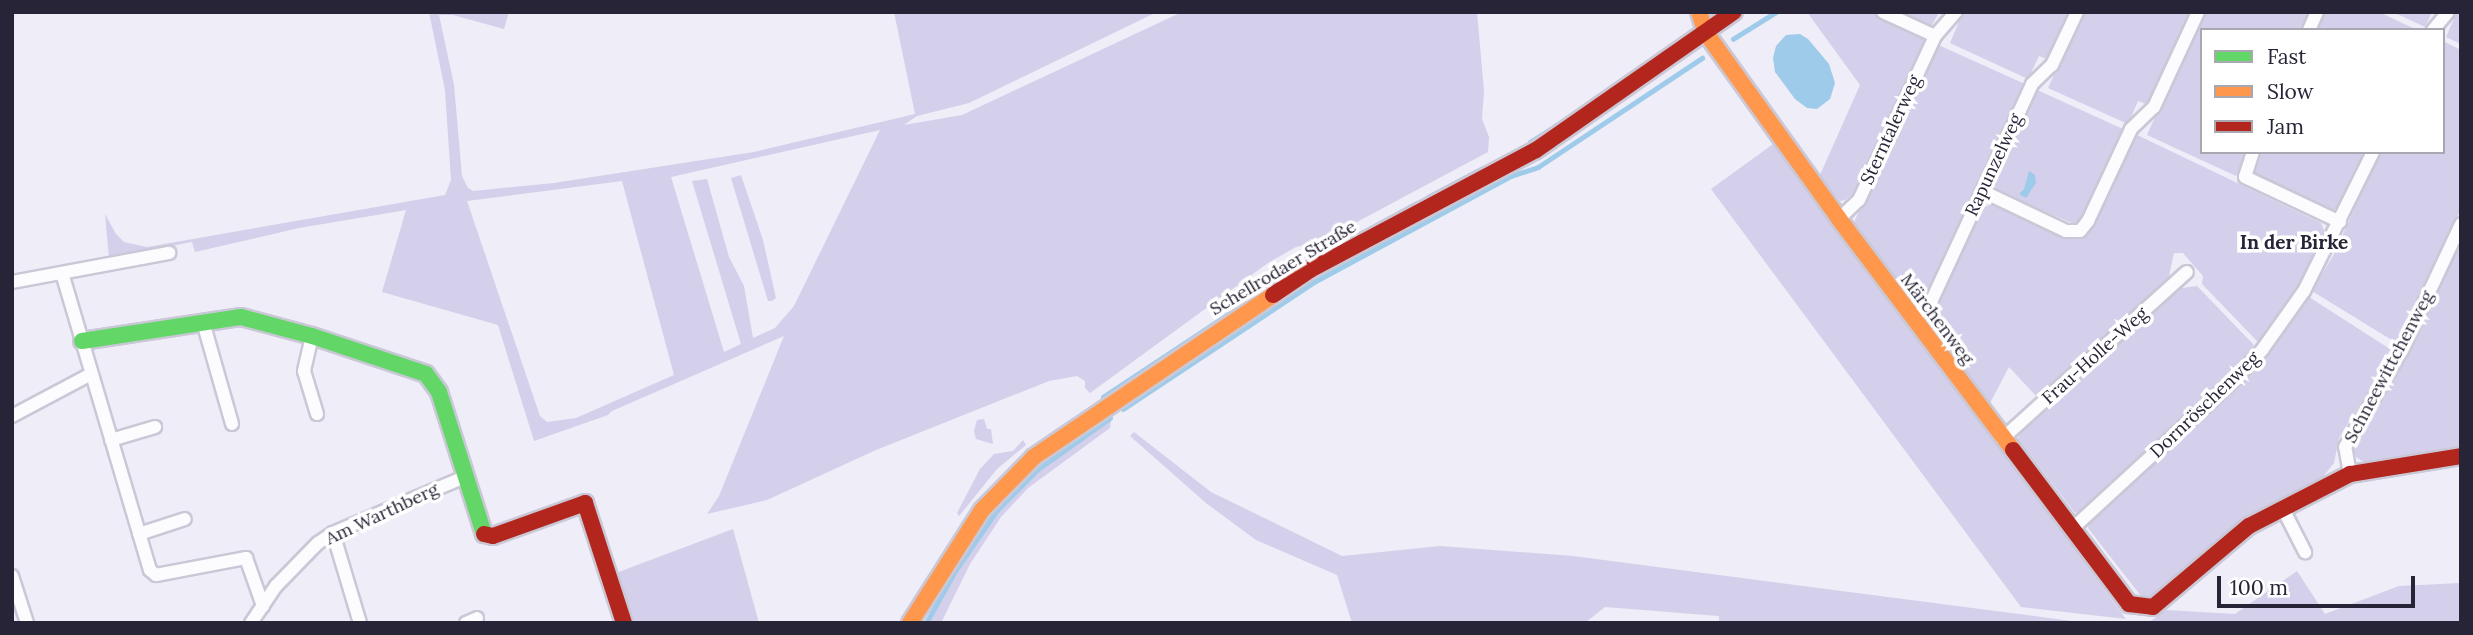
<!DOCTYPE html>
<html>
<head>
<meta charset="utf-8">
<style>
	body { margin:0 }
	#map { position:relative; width:2473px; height:635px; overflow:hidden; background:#eeedf8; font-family:Lora,serif }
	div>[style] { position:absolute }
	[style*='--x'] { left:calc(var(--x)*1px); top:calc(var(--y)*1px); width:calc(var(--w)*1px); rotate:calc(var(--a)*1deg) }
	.green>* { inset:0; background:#d4cfea }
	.water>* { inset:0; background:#9dcbe9 }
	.stream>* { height:4.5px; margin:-2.25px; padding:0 2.25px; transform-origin:2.25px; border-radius:2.25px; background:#9dcbe9 }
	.roads { filter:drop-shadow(2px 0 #cac8d6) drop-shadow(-2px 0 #cac8d6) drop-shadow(0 2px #cac8d6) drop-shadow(0 -2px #cac8d6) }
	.street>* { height:12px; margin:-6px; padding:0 6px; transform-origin:6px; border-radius:6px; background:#fcfcfe }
	.fast>* { height:16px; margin:-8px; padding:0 8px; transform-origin:8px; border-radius:8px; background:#63d668 }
	.slow>* { height:16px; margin:-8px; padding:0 8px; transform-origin:8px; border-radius:8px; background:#ff974d }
	.jam>* { height:16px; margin:-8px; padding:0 8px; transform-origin:8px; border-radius:8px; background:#b3261e }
	span { translate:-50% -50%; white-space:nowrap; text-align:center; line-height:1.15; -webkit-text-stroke:7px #fff; paint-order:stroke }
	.street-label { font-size:18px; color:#282437 }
	.neighbourhood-label { font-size:19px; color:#282437; font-weight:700 }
	.frame { position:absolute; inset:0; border:14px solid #282437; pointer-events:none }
	.legend { position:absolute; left:2200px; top:28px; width:245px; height:126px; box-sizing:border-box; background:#fff; border:2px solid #a9a7af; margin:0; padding:9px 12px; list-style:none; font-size:21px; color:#282437 }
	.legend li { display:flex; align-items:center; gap:14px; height:35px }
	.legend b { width:35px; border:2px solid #a9a7af }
	.scale { position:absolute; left:2217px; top:576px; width:198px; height:32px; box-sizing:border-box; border:4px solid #282437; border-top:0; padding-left:9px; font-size:21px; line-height:24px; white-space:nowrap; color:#282437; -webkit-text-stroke:5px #fff; paint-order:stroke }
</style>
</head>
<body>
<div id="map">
	<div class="green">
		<div style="clip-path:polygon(evenodd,429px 12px,509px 12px,504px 29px,453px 15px,439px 15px,454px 85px,462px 176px,468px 188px,473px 191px,554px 183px,754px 152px,915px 114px,894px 12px,1157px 12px,969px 103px,917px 116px,904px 125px,962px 115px,1182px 12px,1477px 12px,1484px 91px,1482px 119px,1489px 137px,1488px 152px,1323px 240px,1296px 247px,1268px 263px,1090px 393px,1085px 388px,1085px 381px,1077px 376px,1049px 381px,876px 450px,767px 500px,707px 514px,719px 496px,784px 336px,612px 411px,608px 415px,534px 441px,498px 325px,382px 292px,406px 210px,299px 228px,195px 252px,192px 242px,109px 258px,105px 214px,116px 234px,124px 242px,147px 247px,445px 195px,451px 180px,445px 90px,429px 12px,880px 130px,794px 306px,775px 328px,753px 338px,744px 286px,729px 257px,707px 179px,692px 181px,741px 344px,724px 352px,671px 177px,880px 130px,429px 12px,622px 181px,674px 375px,576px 418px,547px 422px,540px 416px,467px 201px,622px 181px)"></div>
		<div style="clip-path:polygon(1807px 12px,1871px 12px,1927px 38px,1856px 191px,1845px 200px,1840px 201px,1820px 175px,1860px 85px)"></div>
		<div style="clip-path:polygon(1893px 12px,1939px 12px,1930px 29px)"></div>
		<div style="clip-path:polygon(1963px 12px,2071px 12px,2049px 60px,2039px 56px,2028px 79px,1950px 43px)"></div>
		<div style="clip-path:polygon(2083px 12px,2192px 12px,2148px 105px,2138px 101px,2128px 124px,2048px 88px)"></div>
		<div style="clip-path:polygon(2203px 12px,2312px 12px,2304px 30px,2202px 30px,2202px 152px,2247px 152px,2236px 176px,2147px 135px)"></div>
		<div style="clip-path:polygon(2325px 12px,2379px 12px,2417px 30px,2317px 30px)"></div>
		<div style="clip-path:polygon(2393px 12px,2432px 12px,2425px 27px)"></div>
		<div style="clip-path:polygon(2457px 12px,2461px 12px,2461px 44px,2446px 37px)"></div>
		<div style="clip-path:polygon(2443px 41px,2461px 50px,2461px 209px,2399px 341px,2395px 342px,2312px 291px,2334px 254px,2380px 152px,2443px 152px)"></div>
		<div style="clip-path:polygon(1936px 44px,2025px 84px,1926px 296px,1915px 302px,1911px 302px,1855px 225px,1855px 220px)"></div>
		<div style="clip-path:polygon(2035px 89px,2125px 130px,2085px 218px,2074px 224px,1997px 191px,1992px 181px)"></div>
		<div style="clip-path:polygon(2135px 134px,2321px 223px,2326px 235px,2308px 273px,2262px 341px,2257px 341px,2202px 284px,2203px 276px,2183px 253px,2174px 253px,2168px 281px,2039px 399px,2009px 367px,1988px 407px,1927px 323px,1980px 209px,1996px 202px,2069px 236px,2082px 238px,2091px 229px)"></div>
		<div style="clip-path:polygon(1776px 142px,2126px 619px,2021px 607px,1711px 189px)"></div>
		<div style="clip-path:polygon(2259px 152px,2368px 152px,2338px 210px,2333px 212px,2255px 176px,2254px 167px)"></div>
		<div style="clip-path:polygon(741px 175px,763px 240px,776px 298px,772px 301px,768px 301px,731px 178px)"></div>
		<div style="clip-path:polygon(2461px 241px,2461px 449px,2370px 463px,2362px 461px,2355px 456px,2352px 442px,2417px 335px)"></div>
		<div style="clip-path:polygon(2197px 286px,2253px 344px,2254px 352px,2085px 509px,2075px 513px,2018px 439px,2020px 431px,2175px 289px)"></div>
		<div style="clip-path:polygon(2309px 297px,2393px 351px,2339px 438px,2334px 463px,2322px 478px,2156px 596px,2141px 596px,2088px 528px,2089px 523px,2234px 388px,2282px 334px)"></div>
		<div style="clip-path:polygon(984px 419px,987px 429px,991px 429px,993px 444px,976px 439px,974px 431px,977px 420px)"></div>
		<div style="clip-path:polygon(1111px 419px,1110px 428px,1028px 488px,1001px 517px,970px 564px,941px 623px,927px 623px,956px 572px,998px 511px,1039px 471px)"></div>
		<div style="clip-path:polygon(1134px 432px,1211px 492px,1342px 556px,1440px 546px,1573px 556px,2087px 623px,1719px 623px,1719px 616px,1605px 607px,1585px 623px,1352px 623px,1337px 575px,1256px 540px,1206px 503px,1130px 436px)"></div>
		<div style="clip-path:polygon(1023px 440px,1026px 445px,997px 469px,959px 516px,957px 513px,980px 469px,994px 454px,1013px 451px)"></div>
		<div style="clip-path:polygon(733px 529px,759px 623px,632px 623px,616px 573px)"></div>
		<div style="clip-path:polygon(2297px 571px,2325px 614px,2399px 586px,2461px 583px,2461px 623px,2148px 623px,2166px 610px,2235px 614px)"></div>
	</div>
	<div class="water">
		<div style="clip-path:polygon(1800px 34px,1808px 39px,1829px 64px,1835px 83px,1830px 99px,1817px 109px,1807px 108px,1795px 99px,1775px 72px,1773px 58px,1776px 46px,1786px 35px)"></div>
		<div style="clip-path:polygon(2029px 171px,2035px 175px,2036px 183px,2026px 198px,2019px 194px,2024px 189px)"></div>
	</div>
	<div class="stream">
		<div style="--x:1733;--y:39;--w:51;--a:-32.1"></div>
		<div style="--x:1530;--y:142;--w:32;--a:-32"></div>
		<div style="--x:1428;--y:197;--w:62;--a:-27.8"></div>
		<div style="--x:1373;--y:227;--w:48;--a:-28.7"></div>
		<div style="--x:1103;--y:397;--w:241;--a:-33.5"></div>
		<div style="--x:1123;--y:409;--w:229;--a:-33.6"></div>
		<div style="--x:1314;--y:282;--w:224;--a:-28.3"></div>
		<div style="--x:1511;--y:176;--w:28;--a:-18"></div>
		<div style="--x:1538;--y:167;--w:197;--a:-33.6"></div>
		<div style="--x:926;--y:623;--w:60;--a:-60.9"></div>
		<div style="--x:955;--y:571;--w:74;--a:-55.5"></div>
		<div style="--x:997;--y:510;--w:58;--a:-45"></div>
		<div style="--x:1038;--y:469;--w:88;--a:-35.3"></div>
	</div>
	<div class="roads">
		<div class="street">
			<div style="--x:1883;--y:12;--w:57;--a:24.8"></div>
			<div style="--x:2309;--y:30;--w:20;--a:-66"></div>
			<div style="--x:2433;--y:30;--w:23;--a:-50"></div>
			<div style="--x:2253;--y:152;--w:26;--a:108"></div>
			<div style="--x:2245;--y:177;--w:105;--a:25.3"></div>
			<div style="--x:1982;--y:191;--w:93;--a:25.5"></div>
			<div style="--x:2066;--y:231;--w:14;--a:0"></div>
			<div style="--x:2080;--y:231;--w:13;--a:-51"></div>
			<div style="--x:2088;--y:221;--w:102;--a:-64.9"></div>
			<div style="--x:2131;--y:129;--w:32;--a:-44"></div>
			<div style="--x:2154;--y:107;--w:105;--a:-65.1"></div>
			<div style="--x:1839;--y:219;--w:28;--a:-44"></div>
			<div style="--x:1859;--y:200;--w:181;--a:-65.1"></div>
			<div style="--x:1935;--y:36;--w:32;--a:-49"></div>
			<div style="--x:62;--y:273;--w:310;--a:73.5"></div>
			<div style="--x:150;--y:570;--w:8;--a:40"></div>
			<div style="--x:156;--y:575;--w:92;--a:-10.7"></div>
			<div style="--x:246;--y:558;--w:51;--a:70.5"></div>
			<div style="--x:12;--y:282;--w:160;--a:-10.5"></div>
			<div style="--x:1913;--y:319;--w:25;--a:-43"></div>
			<div style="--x:1931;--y:302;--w:240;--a:-65.1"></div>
			<div style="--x:2032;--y:84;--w:28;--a:-44"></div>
			<div style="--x:2052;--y:65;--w:59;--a:-64.7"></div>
			<div style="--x:203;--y:322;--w:106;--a:74.1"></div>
			<div style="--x:312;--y:336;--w:36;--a:103"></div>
			<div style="--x:304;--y:371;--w:45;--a:73.2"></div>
			<div style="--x:12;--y:416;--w:89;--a:-28"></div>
			<div style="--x:2002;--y:439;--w:249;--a:-42.1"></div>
			<div style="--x:111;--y:440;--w:46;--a:-16.5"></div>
			<div style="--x:2350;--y:474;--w:27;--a:-100"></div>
			<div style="--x:2345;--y:447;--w:113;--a:-59.6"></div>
			<div style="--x:2402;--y:350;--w:139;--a:-64.9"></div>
			<div style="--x:2282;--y:507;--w:51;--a:62.9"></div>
			<div style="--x:2073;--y:528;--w:223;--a:-42.6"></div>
			<div style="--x:2237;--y:377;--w:37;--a:-47"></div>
			<div style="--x:2262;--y:350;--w:72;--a:-54.6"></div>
			<div style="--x:2304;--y:291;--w:155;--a:-63.6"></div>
			<div style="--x:333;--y:533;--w:94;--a:73.3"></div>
			<div style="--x:139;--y:534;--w:48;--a:-18.1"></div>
			<div style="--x:12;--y:576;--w:49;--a:72.3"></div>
			<div style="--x:251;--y:623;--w:45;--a:-56"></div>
			<div style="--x:276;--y:586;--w:60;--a:-45.7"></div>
			<div style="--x:318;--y:543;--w:18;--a:-34"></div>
			<div style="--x:333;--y:533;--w:142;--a:-23.1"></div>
			<div style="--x:466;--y:623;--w:12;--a:-24"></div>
		</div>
		<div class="fast">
			<div style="--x:82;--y:341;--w:161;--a:-8.6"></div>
			<div style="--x:241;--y:317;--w:73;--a:15"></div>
			<div style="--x:312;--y:336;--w:120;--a:18.4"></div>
			<div style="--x:426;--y:374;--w:22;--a:54"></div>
			<div style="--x:439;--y:392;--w:149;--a:72.4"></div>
		</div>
		<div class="slow">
			<div style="--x:1699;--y:12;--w:22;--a:72"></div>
			<div style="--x:1706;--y:33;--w:229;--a:54.4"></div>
			<div style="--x:1839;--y:219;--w:289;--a:53"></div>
			<div style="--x:910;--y:623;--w:134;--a:-57.5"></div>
			<div style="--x:982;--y:510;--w:74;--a:-45.5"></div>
			<div style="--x:1034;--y:457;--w:289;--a:-34.1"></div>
		</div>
		<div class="jam">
			<div style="--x:1273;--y:295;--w:45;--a:-34"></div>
			<div style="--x:1310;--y:270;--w:256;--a:-28"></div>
			<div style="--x:1536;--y:150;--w:241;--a:-34.9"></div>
			<div style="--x:2013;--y:450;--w:193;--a:53"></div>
			<div style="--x:2129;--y:604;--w:24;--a:7"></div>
			<div style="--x:2153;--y:607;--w:126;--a:-40.2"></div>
			<div style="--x:2249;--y:526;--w:114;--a:-27.2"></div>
			<div style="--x:2350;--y:474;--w:112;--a:-9.2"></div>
			<div style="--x:484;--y:534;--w:9;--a:13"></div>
			<div style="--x:493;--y:536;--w:98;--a:-19.7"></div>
			<div style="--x:585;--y:503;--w:126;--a:72"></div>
		</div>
	</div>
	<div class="street-label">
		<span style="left:1891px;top:130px;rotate:-65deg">Sterntalerweg</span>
		<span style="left:1994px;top:165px;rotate:-65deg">Rapunzelweg</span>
		<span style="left:1283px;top:268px;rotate:-31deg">Schellrodaer Straße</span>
		<span style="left:1937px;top:319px;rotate:53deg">Märchenweg</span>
		<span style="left:2095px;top:356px;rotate:-42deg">Frau-Holle-Weg</span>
		<span style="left:2389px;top:367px;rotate:-62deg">Schneewittchenweg</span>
		<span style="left:2205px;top:405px;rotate:-44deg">Dornröschenweg</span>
		<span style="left:382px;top:514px;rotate:-25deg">Am Warthberg</span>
	</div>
	<div class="neighbourhood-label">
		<span style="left:2294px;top:243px">In der Birke</span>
	</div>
	<div class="frame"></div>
	<ul class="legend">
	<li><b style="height:9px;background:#63d668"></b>Fast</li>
	<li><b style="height:9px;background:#ff974d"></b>Slow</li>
	<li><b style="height:9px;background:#b3261e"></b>Jam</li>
	</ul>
	<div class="scale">100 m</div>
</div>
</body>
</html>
